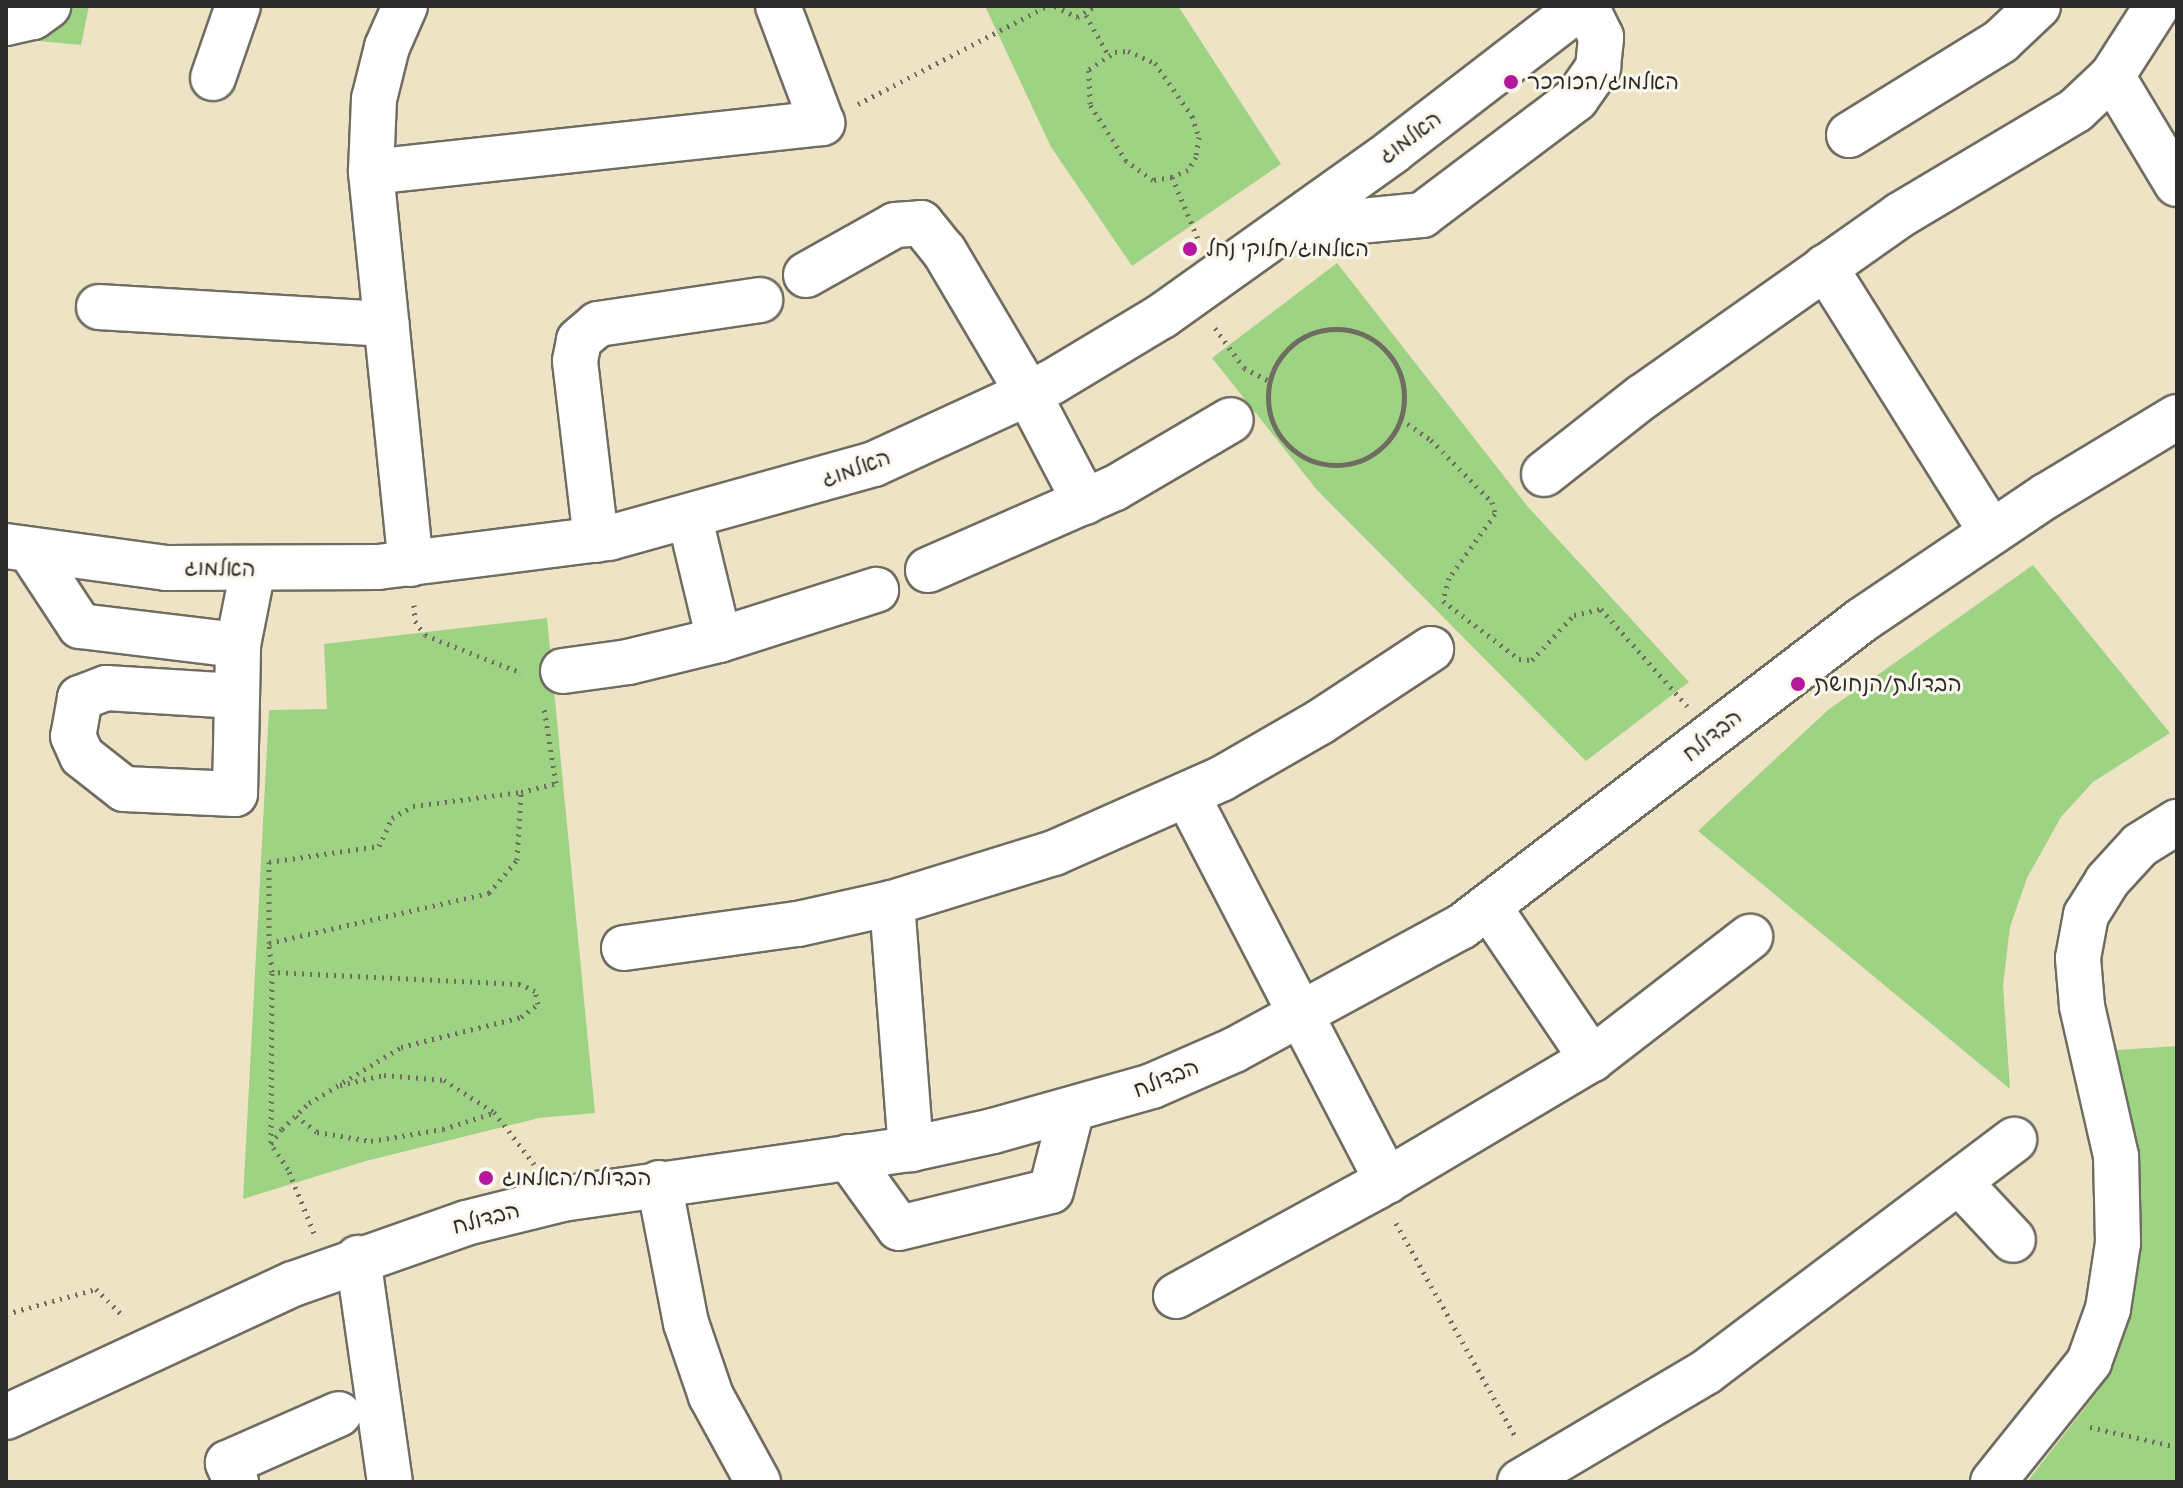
<!DOCTYPE html>
<html>
<head>
<meta charset="utf-8">
<style>
	body { margin:0 }
	#map { position:relative; width:2183px; height:1488px; overflow:hidden; background:#eee4c5; font-family:"Patrick Hand","Playpen Sans Hebrew",sans-serif }
	div>[style] { position:absolute }
	[style*='--x'] { left:calc(var(--x)*1px); top:calc(var(--y)*1px); width:calc(var(--w)*1px); rotate:calc(var(--a)*1deg) }
	.green>* { inset:0; background:#9ed384 }
	.path>* { height:5px; margin-top:-2.5px; transform-origin:0; background:repeating-linear-gradient(90deg,#6f6c61 0 2px,transparent 0 8px) }
	.path>.ring { margin:-2.5px; padding:0; box-sizing:content-box; background:none; border:5px solid #6f6c61; border-radius:50% }
	.roads { filter:drop-shadow(2px 0 #6f6c61) drop-shadow(-2px 0 #6f6c61) drop-shadow(0 2px #6f6c61) drop-shadow(0 -2px #6f6c61) }
	.minor>* { height:44px; margin:-22px; padding:0 22px; transform-origin:22px; border-radius:22px; background:#fff }
	.dots>* { width:22px; height:22px; translate:-50% -50%; box-sizing:border-box; border:4px solid #fbf7ec; border-radius:50% }
	span { translate:-50% -50%; white-space:nowrap; text-align:center; line-height:1.15; -webkit-text-stroke:6px #fbf7ec; paint-order:stroke }
	.poi-label { font-size:22px; color:#2b2b2b }
	.left { translate:0 -50%; text-align:left }
	.street-label { font-size:22px; color:#2b2b2b }
	.frame { position:absolute; inset:0; border:8px solid #2b2b2b; pointer-events:none }
</style>
</head>
<body>
<div id="map">
	<div class="green">
		<div style="clip-path:polygon(6px 6px,89px 6px,81px 45px,6px 38px)"></div>
		<div style="clip-path:polygon(985px 6px,1178px 6px,1281px 164px,1132px 266px,1051px 147px)"></div>
		<div style="clip-path:polygon(1337px 263px,1529px 508px,1689px 682px,1586px 761px,1317px 490px,1212px 358px)"></div>
		<div style="clip-path:polygon(2033px 565px,2170px 733px,2093px 782px,2061px 817px,2027px 878px,2010px 927px,2003px 985px,2010px 1089px,1698px 831px,1828px 710px)"></div>
		<div style="clip-path:polygon(547px 618px,595px 1113px,539px 1118px,366px 1161px,243px 1199px,269px 710px,327px 709px,324px 644px)"></div>
		<div style="clip-path:polygon(2177px 1046px,2177px 1482px,2027px 1482px,2098px 1391px,2129px 1299px,2138px 1175px,2117px 1050px)"></div>
	</div>
	<div class="path">
		<div style="--x:1055;--y:6;--w:25;--a:27"></div>
		<div style="--x:1077;--y:17;--w:21;--a:-31"></div>
		<div style="--x:1086;--y:15;--w:46;--a:61.2"></div>
		<div style="--x:1128;--y:51;--w:30;--a:24"></div>
		<div style="--x:1155;--y:63;--w:65;--a:55.1"></div>
		<div style="--x:1192;--y:116;--w:22;--a:72"></div>
		<div style="--x:1199;--y:137;--w:20;--a:99"></div>
		<div style="--x:1196;--y:157;--w:15;--a:122"></div>
		<div style="--x:1188;--y:170;--w:17;--a:156"></div>
		<div style="--x:1172;--y:177;--w:19;--a:171"></div>
		<div style="--x:1153;--y:180;--w:33;--a:-145"></div>
		<div style="--x:1126;--y:161;--w:67;--a:-122.3"></div>
		<div style="--x:1090;--y:104;--w:35;--a:-92"></div>
		<div style="--x:1089;--y:69;--w:31;--a:-33"></div>
		<div style="--x:1115;--y:52;--w:13;--a:-4"></div>
		<div style="--x:858;--y:104;--w:213;--a:-27.4"></div>
		<div style="--x:1172;--y:177;--w:67;--a:67.2"></div>
		<div style="--x:1215;--y:328;--w:49;--a:54.1"></div>
		<div style="--x:1244;--y:368;--w:29;--a:27"></div>
		<div class="ring" style="left:1268px;top:329px;width:131px;height:131px"></div>
		<div style="--x:1401;--y:419;--w:37;--a:35"></div>
		<div style="--x:1431;--y:440;--w:87;--a:45.5"></div>
		<div style="--x:1492;--y:502;--w:12;--a:76"></div>
		<div style="--x:1495;--y:514;--w:79;--a:125.7"></div>
		<div style="--x:1449;--y:578;--w:24;--a:105"></div>
		<div style="--x:1443;--y:601;--w:96;--a:37.3"></div>
		<div style="--x:1519;--y:659;--w:13;--a:4"></div>
		<div style="--x:1532;--y:660;--w:62;--a:-47"></div>
		<div style="--x:1574;--y:615;--w:28;--a:-13"></div>
		<div style="--x:1601;--y:609;--w:130;--a:48.4"></div>
		<div style="--x:414;--y:605;--w:16;--a:86"></div>
		<div style="--x:415;--y:621;--w:17;--a:54"></div>
		<div style="--x:425;--y:635;--w:104;--a:21.4"></div>
		<div style="--x:269;--y:943;--w:81;--a:-90"></div>
		<div style="--x:269;--y:862;--w:111;--a:-8.3"></div>
		<div style="--x:379;--y:846;--w:31;--a:-65"></div>
		<div style="--x:392;--y:818;--w:24;--a:-30"></div>
		<div style="--x:413;--y:806;--w:109;--a:-7.4"></div>
		<div style="--x:340;--y:1085;--w:45;--a:-12.8"></div>
		<div style="--x:384;--y:1075;--w:60;--a:4.8"></div>
		<div style="--x:444;--y:1080;--w:59;--a:32.6"></div>
		<div style="--x:494;--y:1112;--w:66;--a:52.4"></div>
		<div style="--x:296;--y:1116;--w:26;--a:37"></div>
		<div style="--x:317;--y:1132;--w:55;--a:9.5"></div>
		<div style="--x:371;--y:1141;--w:73;--a:-9.5"></div>
		<div style="--x:443;--y:1129;--w:52;--a:-17.7"></div>
		<div style="--x:271;--y:1143;--w:171;--a:-89.7"></div>
		<div style="--x:1396;--y:1223;--w:246;--a:60.8"></div>
		<div style="--x:314;--y:1233;--w:69;--a:-112.1"></div>
		<div style="--x:288;--y:1169;--w:30;--a:-124"></div>
		<div style="--x:271;--y:1144;--w:19;--a:-54"></div>
		<div style="--x:282;--y:1129;--w:37;--a:-44"></div>
		<div style="--x:309;--y:1103;--w:108;--a:-31.3"></div>
		<div style="--x:401;--y:1047;--w:124;--a:-14"></div>
		<div style="--x:521;--y:1017;--w:21;--a:-37"></div>
		<div style="--x:538;--y:1004;--w:13;--a:-103"></div>
		<div style="--x:535;--y:991;--w:17;--a:-155"></div>
		<div style="--x:520;--y:984;--w:248;--a:-177.2"></div>
		<div style="--x:272;--y:972;--w:29;--a:-96"></div>
		<div style="--x:269;--y:943;--w:226;--a:-12.8"></div>
		<div style="--x:489;--y:893;--w:43;--a:-49.7"></div>
		<div style="--x:517;--y:860;--w:68;--a:-86.6"></div>
		<div style="--x:521;--y:792;--w:36;--a:-14"></div>
		<div style="--x:556;--y:783;--w:76;--a:-99.1"></div>
		<div style="--x:6;--y:1314;--w:93;--a:-15.5"></div>
		<div style="--x:96;--y:1289;--w:40;--a:45"></div>
		<div style="--x:2090;--y:1427;--w:89;--a:12.9"></div>
	</div>
	<div class="roads">
		<div class="minor">
			<div style="--x:405;--y:6;--w:45;--a:113.7"></div>
			<div style="--x:387;--y:47;--w:54;--a:104"></div>
			<div style="--x:374;--y:99;--w:73;--a:92.4"></div>
			<div style="--x:371;--y:172;--w:394;--a:84.2"></div>
			<div style="--x:6;--y:23;--w:28;--a:-13"></div>
			<div style="--x:33;--y:17;--w:19;--a:-36"></div>
			<div style="--x:2112;--y:76;--w:126;--a:59"></div>
			<div style="--x:213;--y:78;--w:76;--a:-70.9"></div>
			<div style="--x:1849;--y:135;--w:179;--a:-31.7"></div>
			<div style="--x:2001;--y:41;--w:51;--a:-43.4"></div>
			<div style="--x:371;--y:172;--w:454;--a:-6.2"></div>
			<div style="--x:822;--y:123;--w:125;--a:-110.6"></div>
			<div style="--x:1288;--y:228;--w:135;--a:-5.5"></div>
			<div style="--x:1422;--y:215;--w:193;--a:-37"></div>
			<div style="--x:1576;--y:99;--w:39;--a:-55"></div>
			<div style="--x:1598;--y:67;--w:30;--a:-84"></div>
			<div style="--x:1601;--y:37;--w:34;--a:-116"></div>
			<div style="--x:1825;--y:267;--w:313;--a:57.9"></div>
			<div style="--x:806;--y:275;--w:102;--a:-29.3"></div>
			<div style="--x:895;--y:225;--w:26;--a:-4"></div>
			<div style="--x:921;--y:223;--w:36;--a:51"></div>
			<div style="--x:944;--y:251;--w:165;--a:59.4"></div>
			<div style="--x:1028;--y:393;--w:123;--a:62.4"></div>
			<div style="--x:99;--y:307;--w:288;--a:3.4"></div>
			<div style="--x:1544;--y:474;--w:125;--a:-38.2"></div>
			<div style="--x:1642;--y:397;--w:316;--a:-35.2"></div>
			<div style="--x:1900;--y:215;--w:205;--a:-30.8"></div>
			<div style="--x:2076;--y:110;--w:50;--a:-43.4"></div>
			<div style="--x:2112;--y:76;--w:83;--a:-57.3"></div>
			<div style="--x:690;--y:519;--w:124;--a:76.5"></div>
			<div style="--x:596;--y:540;--w:180;--a:-96.7"></div>
			<div style="--x:575;--y:361;--w:21;--a:-79"></div>
			<div style="--x:579;--y:340;--w:25;--a:-40"></div>
			<div style="--x:598;--y:324;--w:164;--a:-8.4"></div>
			<div style="--x:6;--y:546;--w:162;--a:7.8"></div>
			<div style="--x:166;--y:568;--w:212;--a:-0.3"></div>
			<div style="--x:378;--y:567;--w:233;--a:-7.2"></div>
			<div style="--x:609;--y:538;--w:275;--a:-15.6"></div>
			<div style="--x:874;--y:464;--w:196;--a:-24.7"></div>
			<div style="--x:1052;--y:382;--w:128;--a:-31"></div>
			<div style="--x:1162;--y:316;--w:284;--a:-35.5"></div>
			<div style="--x:1393;--y:151;--w:237;--a:-37.6"></div>
			<div style="--x:30;--y:550;--w:91;--a:56.7"></div>
			<div style="--x:80;--y:626;--w:159;--a:6.9"></div>
			<div style="--x:238;--y:645;--w:77;--a:-78.8"></div>
			<div style="--x:928;--y:570;--w:204;--a:-23.7"></div>
			<div style="--x:1115;--y:488;--w:134;--a:-30.4"></div>
			<div style="--x:563;--y:671;--w:66;--a:-7.9"></div>
			<div style="--x:628;--y:662;--w:94;--a:-13.6"></div>
			<div style="--x:719;--y:640;--w:165;--a:-17.7"></div>
			<div style="--x:236;--y:696;--w:130;--a:-176.5"></div>
			<div style="--x:106;--y:688;--w:28;--a:159"></div>
			<div style="--x:80;--y:698;--w:39;--a:100"></div>
			<div style="--x:73;--y:736;--w:22;--a:66"></div>
			<div style="--x:82;--y:756;--w:53;--a:38.2"></div>
			<div style="--x:124;--y:789;--w:111;--a:2.6"></div>
			<div style="--x:235;--y:794;--w:149;--a:-88.8"></div>
			<div style="--x:1187;--y:795;--w:435;--a:62.6"></div>
			<div style="--x:892;--y:903;--w:247;--a:85.6"></div>
			<div style="--x:1489;--y:907;--w:184;--a:55.9"></div>
			<div style="--x:624;--y:948;--w:176;--a:-7.9"></div>
			<div style="--x:798;--y:924;--w:96;--a:-12.6"></div>
			<div style="--x:892;--y:903;--w:170;--a:-17.2"></div>
			<div style="--x:1054;--y:853;--w:183;--a:-23.9"></div>
			<div style="--x:1221;--y:779;--w:114;--a:-29.9"></div>
			<div style="--x:1320;--y:722;--w:133;--a:-33.3"></div>
			<div style="--x:848;--y:1157;--w:87;--a:54.3"></div>
			<div style="--x:899;--y:1228;--w:156;--a:-13.7"></div>
			<div style="--x:1051;--y:1191;--w:81;--a:-75.6"></div>
			<div style="--x:1959;--y:1182;--w:79;--a:47"></div>
			<div style="--x:659;--y:1183;--w:143;--a:79.1"></div>
			<div style="--x:686;--y:1323;--w:77;--a:71.1"></div>
			<div style="--x:711;--y:1396;--w:98;--a:61.3"></div>
			<div style="--x:358;--y:1258;--w:226;--a:81.9"></div>
			<div style="--x:1176;--y:1296;--w:228;--a:-28.6"></div>
			<div style="--x:1376;--y:1187;--w:251;--a:-30.7"></div>
			<div style="--x:1592;--y:1059;--w:200;--a:-37.7"></div>
			<div style="--x:6;--y:1417;--w:316;--a:-24.9"></div>
			<div style="--x:293;--y:1284;--w:183;--a:-19.4"></div>
			<div style="--x:466;--y:1223;--w:99;--a:-14"></div>
			<div style="--x:562;--y:1199;--w:353;--a:-8.2"></div>
			<div style="--x:911;--y:1149;--w:84;--a:-12.4"></div>
			<div style="--x:993;--y:1131;--w:165;--a:-15.8"></div>
			<div style="--x:1152;--y:1086;--w:90;--a:-23.7"></div>
			<div style="--x:1234;--y:1050;--w:258;--a:-28.5"></div>
			<div style="--x:1461;--y:927;--w:505;--a:-37.44"></div>
			<div style="--x:1862;--y:620;--w:222;--a:-34"></div>
			<div style="--x:2046;--y:496;--w:153;--a:-31.1"></div>
			<div style="--x:236;--y:1482;--w:21;--a:-113"></div>
			<div style="--x:228;--y:1463;--w:121;--a:-23.8"></div>
			<div style="--x:1520;--y:1482;--w:216;--a:-30.6"></div>
			<div style="--x:1706;--y:1372;--w:386;--a:-37"></div>
			<div style="--x:1993;--y:1482;--w:154;--a:-51.3"></div>
			<div style="--x:2089;--y:1362;--w:56;--a:-70.3"></div>
			<div style="--x:2108;--y:1309;--w:67;--a:-81.4"></div>
			<div style="--x:2118;--y:1243;--w:87;--a:-91.3"></div>
			<div style="--x:2116;--y:1156;--w:154;--a:-102.8"></div>
			<div style="--x:2082;--y:1006;--w:48;--a:-94.8"></div>
			<div style="--x:2078;--y:958;--w:44;--a:-79.5"></div>
			<div style="--x:2086;--y:915;--w:40;--a:-58"></div>
			<div style="--x:2107;--y:881;--w:49;--a:-47.5"></div>
			<div style="--x:2140;--y:845;--w:44;--a:-31.9"></div>
		</div>
	</div>
	<div class="dots">
		<div style="left:1511px;top:82px;background:#b5179e"></div>
		<div style="left:1190px;top:249px;background:#b5179e"></div>
		<div style="left:1798px;top:684px;background:#b5179e"></div>
		<div style="left:486px;top:1178px;background:#b5179e"></div>
	</div>
	<div class="poi-label">
		<span class="left" style="left:1527px;top:82px">האלמוג/הכורכר</span>
		<span class="left" style="left:1206px;top:249px">האלמוג/חלוקי נחל</span>
		<span class="left" style="left:1814px;top:684px">הבדולת/הנחושת</span>
		<span class="left" style="left:502px;top:1178px">הבדולח/האלמוג</span>
	</div>
	<div class="street-label">
		<span style="left:1410px;top:137px;rotate:-37deg">האלמוג</span>
		<span style="left:856px;top:468px;rotate:-20deg">האלמוג</span>
		<span style="left:220px;top:568px;rotate:1deg">האלמוג</span>
		<span style="left:1712px;top:735px;rotate:-39deg">הבדולח</span>
		<span style="left:1166px;top:1078px;rotate:-22deg">הבדולח</span>
		<span style="left:486px;top:1218px;rotate:-15deg">הבדולח</span>
	</div>
	<div class="frame"></div>
</div>
</body>
</html>
